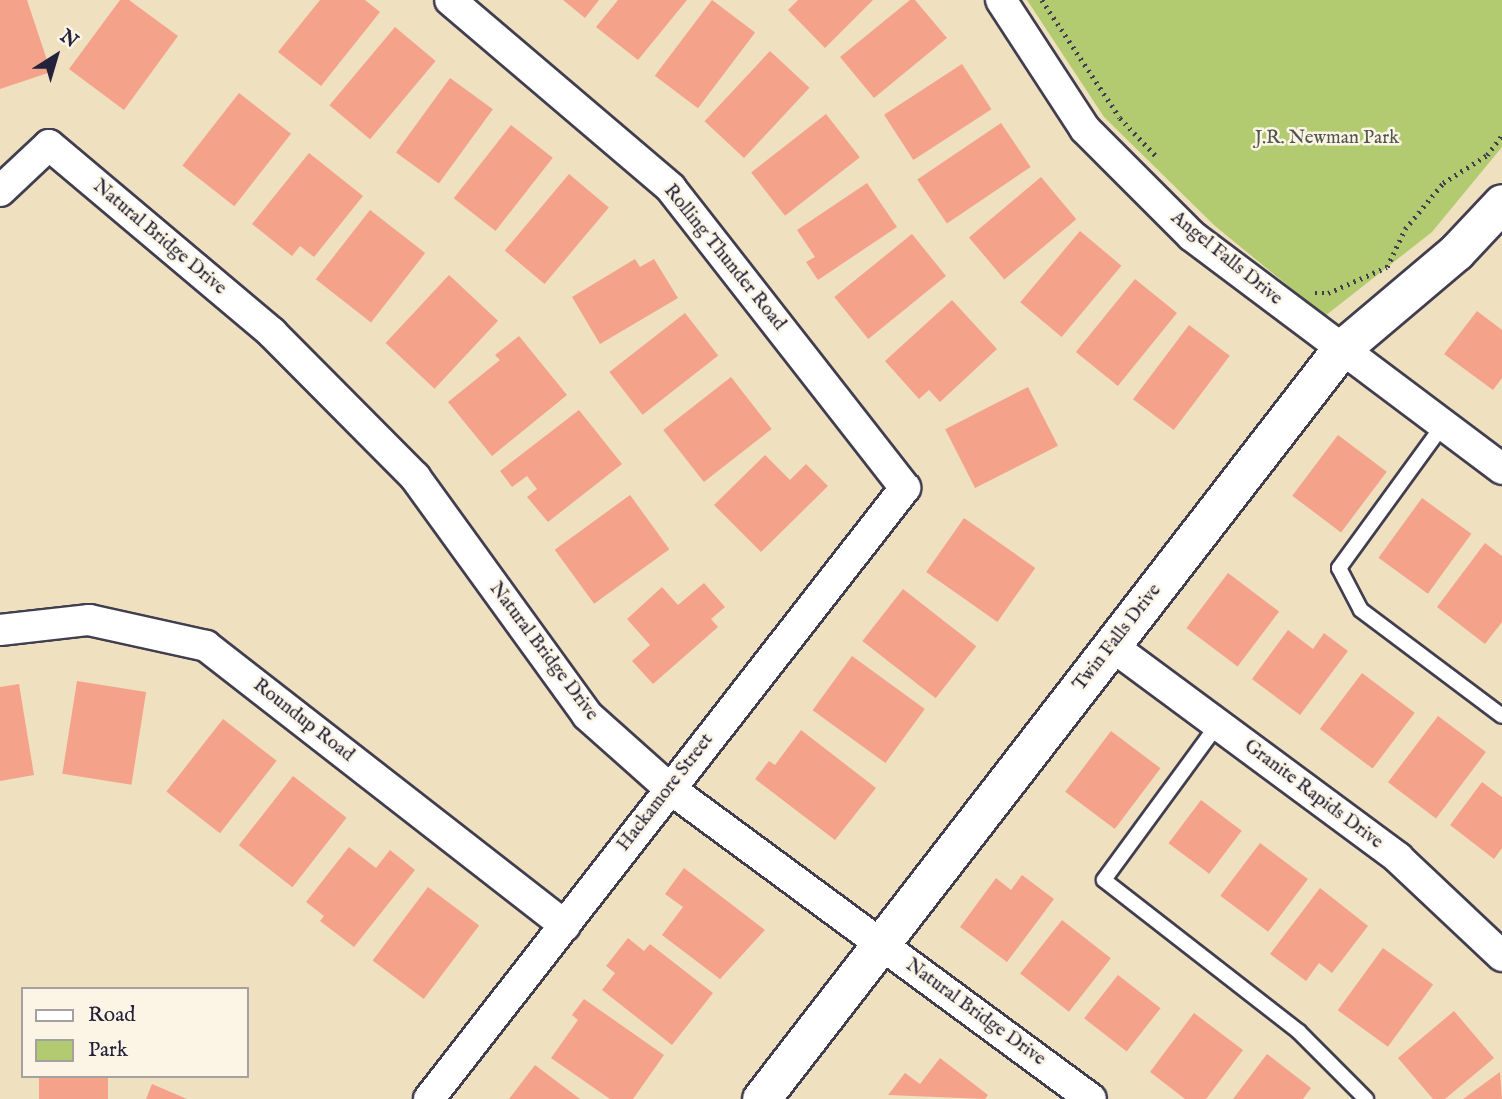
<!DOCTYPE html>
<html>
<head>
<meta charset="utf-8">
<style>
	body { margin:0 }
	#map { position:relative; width:1502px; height:1099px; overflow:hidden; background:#efe0c0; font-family:"IM FELL English",serif }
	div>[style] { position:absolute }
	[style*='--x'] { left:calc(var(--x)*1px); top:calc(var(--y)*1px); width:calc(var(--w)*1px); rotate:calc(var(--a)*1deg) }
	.green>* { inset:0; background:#b3cb70 }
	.building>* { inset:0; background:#f5a28b; transform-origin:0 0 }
	.path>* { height:4.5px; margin-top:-2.25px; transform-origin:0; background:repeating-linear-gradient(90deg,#413e4f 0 2px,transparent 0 7px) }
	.roads { filter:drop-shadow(2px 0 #413e4f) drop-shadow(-2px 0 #413e4f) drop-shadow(0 2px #413e4f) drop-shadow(0 -2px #413e4f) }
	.service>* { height:14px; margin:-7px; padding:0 7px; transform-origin:7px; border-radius:7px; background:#fff }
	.minor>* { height:30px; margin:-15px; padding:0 15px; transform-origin:15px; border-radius:15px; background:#fff }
	.tertiary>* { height:37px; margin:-18.5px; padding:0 18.5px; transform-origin:18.5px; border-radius:18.5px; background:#fff }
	span { translate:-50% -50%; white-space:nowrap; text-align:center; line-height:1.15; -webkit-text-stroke:5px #fcf5e5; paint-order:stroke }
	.park-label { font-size:19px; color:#4e554b }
	.street-label { font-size:19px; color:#22223b }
	.legend { position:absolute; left:21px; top:987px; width:228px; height:91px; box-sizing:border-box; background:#fcf5e5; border:2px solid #a5a1a1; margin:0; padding:9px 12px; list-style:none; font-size:21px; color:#22223b }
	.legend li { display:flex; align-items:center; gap:14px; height:35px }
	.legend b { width:35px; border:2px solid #a5a1a1 }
	.north { position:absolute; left:21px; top:21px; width:70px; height:70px; -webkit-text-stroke:5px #fcf5e5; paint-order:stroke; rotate:37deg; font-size:19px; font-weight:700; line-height:28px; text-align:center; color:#22223b }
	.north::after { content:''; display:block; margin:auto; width:24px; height:32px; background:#22223b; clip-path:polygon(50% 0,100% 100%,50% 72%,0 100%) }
</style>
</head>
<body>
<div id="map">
	<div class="green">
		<div style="clip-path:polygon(1027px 0,1502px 0,1502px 147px,1432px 232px,1325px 316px,1215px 226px,1104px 117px)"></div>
	</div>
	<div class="building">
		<div style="clip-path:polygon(0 0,27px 0,51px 72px,0 89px)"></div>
		<div style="clip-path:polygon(120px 0,129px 0,178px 36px,124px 110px,69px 69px)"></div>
		<div style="clip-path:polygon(320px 0,365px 0,380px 12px,321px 86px,278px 52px)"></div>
		<div style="clip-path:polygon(563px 0,599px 0,585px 18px)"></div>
		<div style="clip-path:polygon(618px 0,687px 0,638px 60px,596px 27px)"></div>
		<div style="left:712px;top:0;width:54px;height:95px;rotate:37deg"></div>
		<div style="clip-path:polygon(798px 0,873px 0,825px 48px,788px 10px)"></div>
		<div style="clip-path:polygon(910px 0,915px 0,947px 38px,874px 98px,840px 57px)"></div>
		<div style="left:395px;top:27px;width:53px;height:102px;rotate:40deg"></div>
		<div style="left:770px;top:51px;width:54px;height:96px;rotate:43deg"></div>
		<div style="left:962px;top:64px;width:54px;height:93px;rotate:57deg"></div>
		<div style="left:450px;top:78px;width:53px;height:92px;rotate:36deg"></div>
		<div style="left:239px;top:93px;width:66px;height:92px;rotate:38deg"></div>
		<div style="left:826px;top:114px;width:55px;height:95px;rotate:52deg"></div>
		<div style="left:1001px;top:123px;width:53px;height:101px;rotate:56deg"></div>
		<div style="left:511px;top:125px;width:53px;height:93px;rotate:38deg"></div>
		<div style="clip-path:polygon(309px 153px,363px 196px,314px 257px,300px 246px,292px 256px,252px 224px)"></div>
		<div style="left:569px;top:174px;width:52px;height:100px;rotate:40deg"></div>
		<div style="left:1041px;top:177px;width:55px;height:94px;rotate:50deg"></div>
		<div style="clip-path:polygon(867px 183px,897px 227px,818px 280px,806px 262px,815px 257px,797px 230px)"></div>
		<div style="left:370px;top:210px;width:70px;height:88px;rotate:38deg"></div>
		<div style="left:1080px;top:231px;width:54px;height:93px;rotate:40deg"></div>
		<div style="left:912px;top:234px;width:54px;height:100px;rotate:51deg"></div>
		<div style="clip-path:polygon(635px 259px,640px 267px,654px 259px,678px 298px,600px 344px,572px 297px)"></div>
		<div style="left:449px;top:275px;width:67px;height:93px;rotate:43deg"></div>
		<div style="left:1135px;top:279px;width:54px;height:94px;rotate:39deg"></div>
		<div style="clip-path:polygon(952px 300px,997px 349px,940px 402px,929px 390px,919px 399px,885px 361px)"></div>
		<div style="clip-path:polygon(1477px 311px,1502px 330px,1502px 378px,1493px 390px,1444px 354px)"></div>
		<div style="left:685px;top:313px;width:54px;height:96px;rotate:52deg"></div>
		<div style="left:1189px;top:325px;width:51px;height:93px;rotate:37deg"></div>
		<div style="clip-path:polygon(519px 336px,567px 395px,492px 456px,448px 402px,500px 360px,495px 355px)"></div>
		<div style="left:731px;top:377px;width:66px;height:86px;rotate:52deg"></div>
		<div style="left:1028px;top:387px;width:66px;height:93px;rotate:63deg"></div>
		<div style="clip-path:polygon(579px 410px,622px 464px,548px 522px,527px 497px,537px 489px,527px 476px,512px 487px,500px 471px)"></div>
		<div style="left:1338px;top:435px;width:61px;height:76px;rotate:37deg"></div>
		<div style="clip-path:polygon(765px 455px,790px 480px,806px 464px,828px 486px,761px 552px,714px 505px)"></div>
		<div style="left:630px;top:495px;width:67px;height:93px;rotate:54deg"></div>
		<div style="left:1422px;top:498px;width:61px;height:74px;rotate:36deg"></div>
		<div style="left:964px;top:518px;width:87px;height:66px;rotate:35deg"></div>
		<div style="clip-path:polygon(1485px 543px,1502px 556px,1502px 622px,1485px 644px,1437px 607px)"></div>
		<div style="left:1228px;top:573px;width:64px;height:69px;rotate:37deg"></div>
		<div style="clip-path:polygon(704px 583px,725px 607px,711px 619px,718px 627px,653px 684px,632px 661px,650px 645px,627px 619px,662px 587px,678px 605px)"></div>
		<div style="left:903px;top:589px;width:93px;height:66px;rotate:38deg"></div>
		<div style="clip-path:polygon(1288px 630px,1313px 649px,1324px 633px,1348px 651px,1300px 715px,1252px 679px)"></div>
		<div style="left:852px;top:656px;width:90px;height:67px;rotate:36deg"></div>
		<div style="left:1362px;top:673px;width:66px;height:70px;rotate:37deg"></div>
		<div style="left:77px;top:681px;width:70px;height:94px;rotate:9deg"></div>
		<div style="clip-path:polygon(19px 684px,34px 775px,0 781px,0 687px)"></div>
		<div style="left:1438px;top:716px;width:60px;height:83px;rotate:37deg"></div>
		<div style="left:223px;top:719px;width:68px;height:92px;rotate:38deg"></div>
		<div style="clip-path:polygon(801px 730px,876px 788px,835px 840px,755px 779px,769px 761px,775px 765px)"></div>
		<div style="left:1111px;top:731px;width:62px;height:76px;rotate:37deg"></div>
		<div style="left:293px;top:776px;width:68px;height:88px;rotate:38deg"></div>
		<div style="clip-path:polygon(1482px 782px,1502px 797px,1502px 848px,1494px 859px,1450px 825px)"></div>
		<div style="left:1201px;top:800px;width:51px;height:54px;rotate:37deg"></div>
		<div style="left:1260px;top:843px;width:60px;height:66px;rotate:37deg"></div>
		<div style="clip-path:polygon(349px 847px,376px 868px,390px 850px,415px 870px,354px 947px,320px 921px,324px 916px,306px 902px)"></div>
		<div style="clip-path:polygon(684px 868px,765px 930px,720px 979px,662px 935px,683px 907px,665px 894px)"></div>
		<div style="clip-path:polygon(1022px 875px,1054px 899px,1007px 962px,960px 927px,996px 878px,1011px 890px)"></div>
		<div style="left:428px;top:887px;width:64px;height:92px;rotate:37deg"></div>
		<div style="clip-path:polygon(1320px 888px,1368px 926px,1332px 973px,1319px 963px,1306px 981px,1270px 954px)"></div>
		<div style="left:1062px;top:920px;width:62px;height:68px;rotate:38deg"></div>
		<div style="clip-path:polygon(628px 938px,644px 951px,650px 944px,713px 993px,672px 1045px,602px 990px,615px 973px,606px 966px)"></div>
		<div style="left:1383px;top:948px;width:62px;height:77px;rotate:36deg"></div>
		<div style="left:1118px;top:975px;width:54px;height:55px;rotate:38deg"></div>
		<div style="clip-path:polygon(584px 999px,664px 1055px,633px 1099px,610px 1099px,551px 1058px,578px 1020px,572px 1015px)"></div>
		<div style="clip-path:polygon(1454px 1011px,1494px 1058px,1445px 1099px,1433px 1099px,1398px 1058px)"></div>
		<div style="clip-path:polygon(1194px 1013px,1243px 1050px,1206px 1099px,1185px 1099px,1150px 1072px)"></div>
		<div style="clip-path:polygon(1267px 1054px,1311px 1088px,1303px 1099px,1233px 1099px)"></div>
		<div style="clip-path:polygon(940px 1058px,988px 1095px,985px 1099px,888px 1095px,905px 1073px,920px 1084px)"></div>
		<div style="clip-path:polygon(535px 1065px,580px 1099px,509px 1099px)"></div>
		<div style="clip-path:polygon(1500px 1072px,1502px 1099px,1463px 1099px)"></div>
		<div style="left:39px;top:1076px;width:69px;height:23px"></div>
		<div style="clip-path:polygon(152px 1084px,187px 1099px,146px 1099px)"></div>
	</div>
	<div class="path">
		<div style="--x:1042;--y:0;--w:141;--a:56.5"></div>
		<div style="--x:1120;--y:118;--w:54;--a:46.5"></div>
		<div style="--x:1315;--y:293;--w:13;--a:0"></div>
		<div style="--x:1328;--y:293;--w:64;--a:-23.8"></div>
		<div style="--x:1387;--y:267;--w:42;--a:-64.7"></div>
		<div style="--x:1405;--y:229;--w:60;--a:-50.4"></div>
		<div style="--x:1443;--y:183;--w:52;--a:-32.5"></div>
		<div style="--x:1487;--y:155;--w:25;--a:-53"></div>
	</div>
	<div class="roads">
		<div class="service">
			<div style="--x:1443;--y:425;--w:177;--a:126"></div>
			<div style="--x:1339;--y:568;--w:47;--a:62.4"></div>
			<div style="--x:1361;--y:610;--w:176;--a:36.9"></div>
			<div style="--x:1218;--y:724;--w:193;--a:126.2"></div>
			<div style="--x:1104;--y:880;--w:247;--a:37.9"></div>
			<div style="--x:1299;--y:1032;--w:95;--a:45"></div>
		</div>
		<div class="minor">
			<div style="--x:1001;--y:0;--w:154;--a:56.9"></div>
			<div style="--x:1085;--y:129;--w:151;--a:45"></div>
			<div style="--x:1192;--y:236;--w:388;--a:36.9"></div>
			<div style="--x:0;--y:191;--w:67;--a:-43.2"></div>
			<div style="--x:49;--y:145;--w:292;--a:40.1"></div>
			<div style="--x:272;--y:333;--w:203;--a:45.2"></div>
			<div style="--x:415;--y:477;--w:294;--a:54.1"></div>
			<div style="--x:587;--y:715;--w:110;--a:41.7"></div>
			<div style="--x:669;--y:788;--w:524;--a:36.39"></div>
			<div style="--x:0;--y:630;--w:90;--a:-6.4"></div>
			<div style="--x:89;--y:620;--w:120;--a:12.5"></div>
			<div style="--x:206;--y:646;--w:455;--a:37.9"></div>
			<div style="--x:1112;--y:646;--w:356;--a:36.5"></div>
			<div style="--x:1398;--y:858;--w:143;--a:43.3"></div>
			<div style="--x:429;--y:1099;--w:775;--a:-52.08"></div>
			<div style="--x:905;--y:488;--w:380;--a:-128"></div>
			<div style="--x:671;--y:188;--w:290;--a:-139.6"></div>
		</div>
		<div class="tertiary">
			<div style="--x:761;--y:1099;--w:947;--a:-52.29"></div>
			<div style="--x:1340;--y:350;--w:152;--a:-40.2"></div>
			<div style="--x:1456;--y:252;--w:67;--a:-46.8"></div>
		</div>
	</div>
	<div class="park-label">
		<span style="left:1327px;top:139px">J.R. Newman Park</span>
	</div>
	<div class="street-label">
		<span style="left:159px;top:238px;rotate:40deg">Natural Bridge Drive</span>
		<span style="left:724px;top:258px;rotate:51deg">Rolling Thunder Road</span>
		<span style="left:1226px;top:259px;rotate:39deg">Angel Falls Drive</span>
		<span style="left:1118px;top:638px;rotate:-52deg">Twin Falls Drive</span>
		<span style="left:543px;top:652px;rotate:53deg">Natural Bridge Drive</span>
		<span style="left:303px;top:721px;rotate:38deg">Roundup Road</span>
		<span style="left:666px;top:793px;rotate:-52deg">Hackamore Street</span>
		<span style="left:1313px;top:795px;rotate:37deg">Granite Rapids Drive</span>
		<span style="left:975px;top:1013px;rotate:36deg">Natural Bridge Drive</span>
	</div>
	<ul class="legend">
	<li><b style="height:9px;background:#fff"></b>Road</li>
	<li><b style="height:19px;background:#b3cb70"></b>Park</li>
	</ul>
	<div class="north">N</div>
</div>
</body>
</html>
